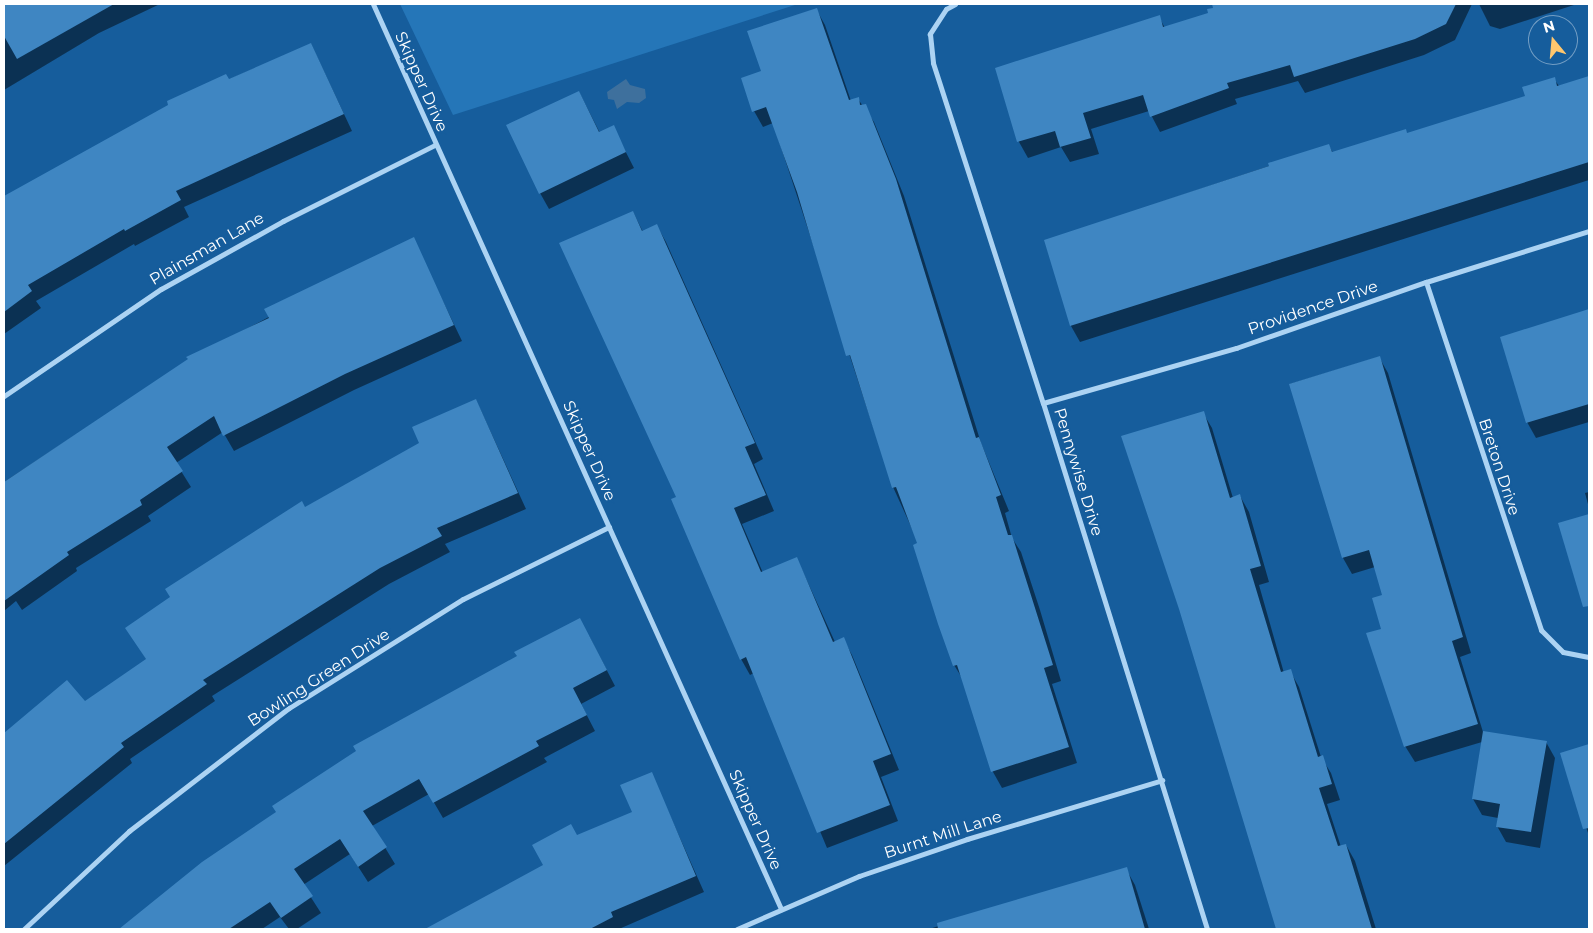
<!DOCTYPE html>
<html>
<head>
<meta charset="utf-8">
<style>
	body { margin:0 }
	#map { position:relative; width:1593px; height:933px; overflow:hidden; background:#165d9c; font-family:Montserrat,sans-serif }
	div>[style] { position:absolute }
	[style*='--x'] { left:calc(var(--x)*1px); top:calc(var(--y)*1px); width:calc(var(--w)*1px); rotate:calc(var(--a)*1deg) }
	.green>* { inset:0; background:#2576b8 }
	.water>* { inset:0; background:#3e709d }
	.shadow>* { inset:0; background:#0007 }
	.building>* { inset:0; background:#3f86c2 }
	.street>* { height:5px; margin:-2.5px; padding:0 2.5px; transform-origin:2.5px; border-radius:2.5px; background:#acd3f3 }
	span { translate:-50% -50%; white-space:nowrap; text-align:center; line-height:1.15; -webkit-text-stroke:4px #165d9c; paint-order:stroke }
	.street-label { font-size:16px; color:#fff }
	.frame { position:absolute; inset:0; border:5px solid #fff; pointer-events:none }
	.north { position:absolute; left:1528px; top:15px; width:50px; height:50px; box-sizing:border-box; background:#165d9c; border:1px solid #739ec4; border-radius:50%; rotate:343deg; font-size:14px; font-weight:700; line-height:20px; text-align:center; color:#fff }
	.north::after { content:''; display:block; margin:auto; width:18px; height:22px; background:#ffc76e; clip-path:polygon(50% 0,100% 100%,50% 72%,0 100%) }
</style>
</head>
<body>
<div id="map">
	<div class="green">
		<div style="clip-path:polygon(400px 4px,798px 4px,453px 115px)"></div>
	</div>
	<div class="water">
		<div style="clip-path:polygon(626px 79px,630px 85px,645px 89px,646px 98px,639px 103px,627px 102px,617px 109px,614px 100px,608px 99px,607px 92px)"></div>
	</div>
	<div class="shadow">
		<div style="clip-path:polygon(4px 4px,160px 4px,99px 33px,4px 90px)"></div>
		<div style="clip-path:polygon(1213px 4px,1472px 4px,1455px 40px,1424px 55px,1305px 93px,1298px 81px,1235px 99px,1237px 104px,1160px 132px,1149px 111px,1091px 129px,1099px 154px,1070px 162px,1061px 147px,1028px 158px,1019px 142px,996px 69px,1159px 17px,1165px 28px,1210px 14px,1215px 9px)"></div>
		<div style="clip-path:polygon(1479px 4px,1577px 4px,1500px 29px,1490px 26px)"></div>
		<div style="clip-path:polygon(816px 9px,825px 25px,851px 101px,858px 99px,874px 122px,904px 196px,981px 443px,1009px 511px,1005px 513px,1012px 538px,1021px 552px,1040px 610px,1061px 681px,1052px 684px,1077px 763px,1002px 788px,993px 772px,964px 681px,954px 665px,919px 544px,893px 487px,773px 123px,763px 127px,754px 111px,763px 72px)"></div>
		<div style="clip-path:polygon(311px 44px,352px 131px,184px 207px,189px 217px,135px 246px,134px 244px,36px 301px,41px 308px,4px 334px,4px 198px,170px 105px)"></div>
		<div style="clip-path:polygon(1589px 77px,1589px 180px,1080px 342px,1071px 326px,1045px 241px,1329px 146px,1333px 153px,1407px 134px,1527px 97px,1554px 79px,1559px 86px)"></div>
		<div style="clip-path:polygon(579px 92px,600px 133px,613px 127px,634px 168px,549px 209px,540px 193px)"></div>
		<div style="clip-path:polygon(633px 212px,643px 232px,657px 226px,666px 242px,763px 459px,754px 464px,774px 511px,742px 524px,763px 573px,797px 559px,835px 642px,843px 639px,852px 655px,899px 770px,881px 777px,898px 821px,827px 848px,754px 673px,750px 675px,741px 659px,678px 498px)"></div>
		<div style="clip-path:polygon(413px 239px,462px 341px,354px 390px,234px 451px,223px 432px,176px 463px,191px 487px,148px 516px,151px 521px,76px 568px,77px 571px,22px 610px,16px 601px,4px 611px,4px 482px,189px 360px)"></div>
		<div style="clip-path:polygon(1589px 310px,1589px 422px,1536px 438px,1527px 422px,1501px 338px)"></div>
		<div style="clip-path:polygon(1379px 357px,1388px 373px,1471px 653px,1460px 657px,1483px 732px,1546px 742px,1555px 758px,1540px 848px,1506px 842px,1497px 826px,1498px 818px,1482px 815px,1473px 799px,1482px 742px,1415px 762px,1405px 746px,1383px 630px,1384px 595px,1375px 567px,1352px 574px,1343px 558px,1290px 384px)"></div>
		<div style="clip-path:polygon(476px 400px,526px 509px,445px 544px,450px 552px,389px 584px,212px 696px,215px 701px,130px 759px,132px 763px,4px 866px,4px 734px,85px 703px,147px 660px,127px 628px,305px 508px,421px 443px)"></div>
		<div style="clip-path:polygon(1203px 413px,1212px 428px,1233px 498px,1240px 496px,1249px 512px,1269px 582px,1259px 585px,1284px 673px,1290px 671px,1299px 687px,1321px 757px,1331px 773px,1340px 800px,1327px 804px,1341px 847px,1346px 845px,1355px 861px,1376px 929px,1277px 929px,1261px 870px)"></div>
		<div style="clip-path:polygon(1589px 492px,1589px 508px,1585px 493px)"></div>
		<div style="clip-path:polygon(1589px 515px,1589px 604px,1588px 605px,1559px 524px)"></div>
		<div style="clip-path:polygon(589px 636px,615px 686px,581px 704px,595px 731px,544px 758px,547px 762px,443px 818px,429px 794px,372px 826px,395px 864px,368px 882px,350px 854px,303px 885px,321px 913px,297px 929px,289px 929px,280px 917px,262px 929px,131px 929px)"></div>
		<div style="clip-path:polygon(1589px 746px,1589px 836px,1562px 754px)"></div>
		<div style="clip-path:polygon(651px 773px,704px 892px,619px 929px,429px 929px,545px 866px,577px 837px,634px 812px)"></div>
		<div style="clip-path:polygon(1126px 869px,1135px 885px,1149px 929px,929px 929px)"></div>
	</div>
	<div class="building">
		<div style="clip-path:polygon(4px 4px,114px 4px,17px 59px,4px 36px)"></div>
		<div style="clip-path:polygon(1212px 4px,1456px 4px,1446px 24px,1415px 39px,1294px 77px,1290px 65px,1227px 83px,1229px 88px,1150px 117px,1143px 95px,1083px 113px,1091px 138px,1060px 147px,1055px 131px,1017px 142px,995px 68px,1160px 15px,1163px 27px,1208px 13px,1207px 9px,1213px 8px)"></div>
		<div style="clip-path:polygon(817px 8px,849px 100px,859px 97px,860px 105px,866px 104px,896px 179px,976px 438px,979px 437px,1001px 495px,996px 497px,1008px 535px,1012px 535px,1053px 665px,1044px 668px,1069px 747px,991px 772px,957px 665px,953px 666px,938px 624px,913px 545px,917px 543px,896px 487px,892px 488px,850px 355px,846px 356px,797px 192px,766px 107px,752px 112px,741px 78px,761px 71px,747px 31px)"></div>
		<div style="clip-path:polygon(311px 43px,344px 114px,176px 191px,181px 200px,125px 231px,124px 229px,28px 285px,32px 291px,4px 312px,4px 196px,168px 105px,167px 101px,226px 74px,229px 79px)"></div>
		<div style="clip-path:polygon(1589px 76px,1589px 162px,1070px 326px,1044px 240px,1269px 166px,1268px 163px,1329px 144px,1332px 152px,1406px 129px,1407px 133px,1525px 96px,1522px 87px,1555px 77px,1557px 86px)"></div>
		<div style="clip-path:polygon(579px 91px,599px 132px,614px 125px,626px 152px,539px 194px,506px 125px)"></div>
		<div style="clip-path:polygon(633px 211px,642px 231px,657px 224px,755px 443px,745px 447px,766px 495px,734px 508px,761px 572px,797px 557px,833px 642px,844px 637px,891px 754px,873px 761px,890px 805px,817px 833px,746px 657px,740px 660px,671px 499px,676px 497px,559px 243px)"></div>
		<div style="clip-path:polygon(414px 237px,454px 325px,345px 374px,223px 436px,214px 416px,167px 447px,183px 471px,140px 500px,142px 505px,67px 552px,69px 555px,4px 601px,4px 482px,188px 359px,186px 357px,269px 318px,264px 309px)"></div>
		<div style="clip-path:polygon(1589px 309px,1589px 404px,1526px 423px,1500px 337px)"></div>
		<div style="clip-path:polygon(1380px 356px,1463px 637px,1452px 641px,1478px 724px,1404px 747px,1366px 633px,1381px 629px,1372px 598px,1382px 595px,1369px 550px,1342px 558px,1289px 384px)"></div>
		<div style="clip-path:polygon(476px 399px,518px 493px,437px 528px,442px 536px,380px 568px,203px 680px,207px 684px,121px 743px,124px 747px,4px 844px,4px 733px,67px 680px,85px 701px,146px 659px,125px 628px,170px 597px,165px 589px,302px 501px,305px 507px,419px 443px,412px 427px)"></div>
		<div style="clip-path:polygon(1204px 411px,1230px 498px,1240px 494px,1261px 566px,1250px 569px,1281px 672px,1291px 669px,1318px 757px,1323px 755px,1332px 784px,1319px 788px,1338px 846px,1346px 844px,1372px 929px,1276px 929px,1179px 609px,1121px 436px)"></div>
		<div style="clip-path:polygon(1589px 514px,1589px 606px,1583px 607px,1558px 523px)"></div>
		<div style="clip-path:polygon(580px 618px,607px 670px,573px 688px,587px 715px,536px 741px,539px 746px,433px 803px,419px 779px,363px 811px,387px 847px,358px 867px,340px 839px,294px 869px,313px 896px,281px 918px,270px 902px,229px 929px,119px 929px,202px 862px,276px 812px,272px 806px,356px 751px,353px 746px,517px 656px,514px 652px)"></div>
		<div style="clip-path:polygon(1483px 731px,1547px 741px,1531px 832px,1496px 827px,1500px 804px,1472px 799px)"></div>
		<div style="clip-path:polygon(1589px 744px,1589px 828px,1583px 829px,1560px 753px)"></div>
		<div style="clip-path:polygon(652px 772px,696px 876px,611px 912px,613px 917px,590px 929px,425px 929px,543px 865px,532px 845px,571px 824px,577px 835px,632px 812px,620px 785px)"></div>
		<div style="clip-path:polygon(1127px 867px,1145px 929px,938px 929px,937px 923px)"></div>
	</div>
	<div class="street">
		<div style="--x:373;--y:4;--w:993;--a:65.73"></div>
		<div style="--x:955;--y:4;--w:10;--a:151"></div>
		<div style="--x:946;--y:9;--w:30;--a:123"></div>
		<div style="--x:930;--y:34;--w:29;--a:84"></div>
		<div style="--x:933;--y:63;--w:357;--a:72.1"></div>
		<div style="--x:1043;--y:403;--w:551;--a:72.68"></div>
		<div style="--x:1426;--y:282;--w:367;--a:71.7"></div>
		<div style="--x:1541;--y:630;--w:31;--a:45"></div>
		<div style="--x:1563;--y:652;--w:26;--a:11"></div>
		<div style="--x:4;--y:396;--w:190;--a:-34.3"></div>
		<div style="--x:161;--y:289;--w:140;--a:-29.1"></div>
		<div style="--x:283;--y:221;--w:170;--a:-26.6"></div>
		<div style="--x:1043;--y:403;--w:201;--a:-15.9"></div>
		<div style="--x:1236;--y:348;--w:201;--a:-19.2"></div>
		<div style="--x:1426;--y:282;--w:171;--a:-17.4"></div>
		<div style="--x:24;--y:929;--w:144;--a:-43"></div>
		<div style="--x:129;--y:831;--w:202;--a:-37.6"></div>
		<div style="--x:289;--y:708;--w:205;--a:-32.1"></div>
		<div style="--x:463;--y:599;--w:163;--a:-26.3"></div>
		<div style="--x:737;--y:929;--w:133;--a:-23.5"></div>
		<div style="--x:859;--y:876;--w:114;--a:-18.9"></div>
		<div style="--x:967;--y:839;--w:204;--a:-16.8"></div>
	</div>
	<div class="street-label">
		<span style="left:421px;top:82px;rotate:66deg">Skipper Drive</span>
		<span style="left:207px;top:249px;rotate:-30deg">Plainsman Lane</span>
		<span style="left:1313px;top:308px;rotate:-19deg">Providence Drive</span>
		<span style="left:589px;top:451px;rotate:66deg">Skipper Drive</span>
		<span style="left:1499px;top:467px;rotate:72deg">Breton Drive</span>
		<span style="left:1078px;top:472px;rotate:73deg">Pennywise Drive</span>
		<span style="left:319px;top:678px;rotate:-33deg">Bowling Green Drive</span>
		<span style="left:755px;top:820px;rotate:66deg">Skipper Drive</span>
		<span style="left:943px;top:835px;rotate:-18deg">Burnt Mill Lane</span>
	</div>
	<div class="frame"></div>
	<div class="north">N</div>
</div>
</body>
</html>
